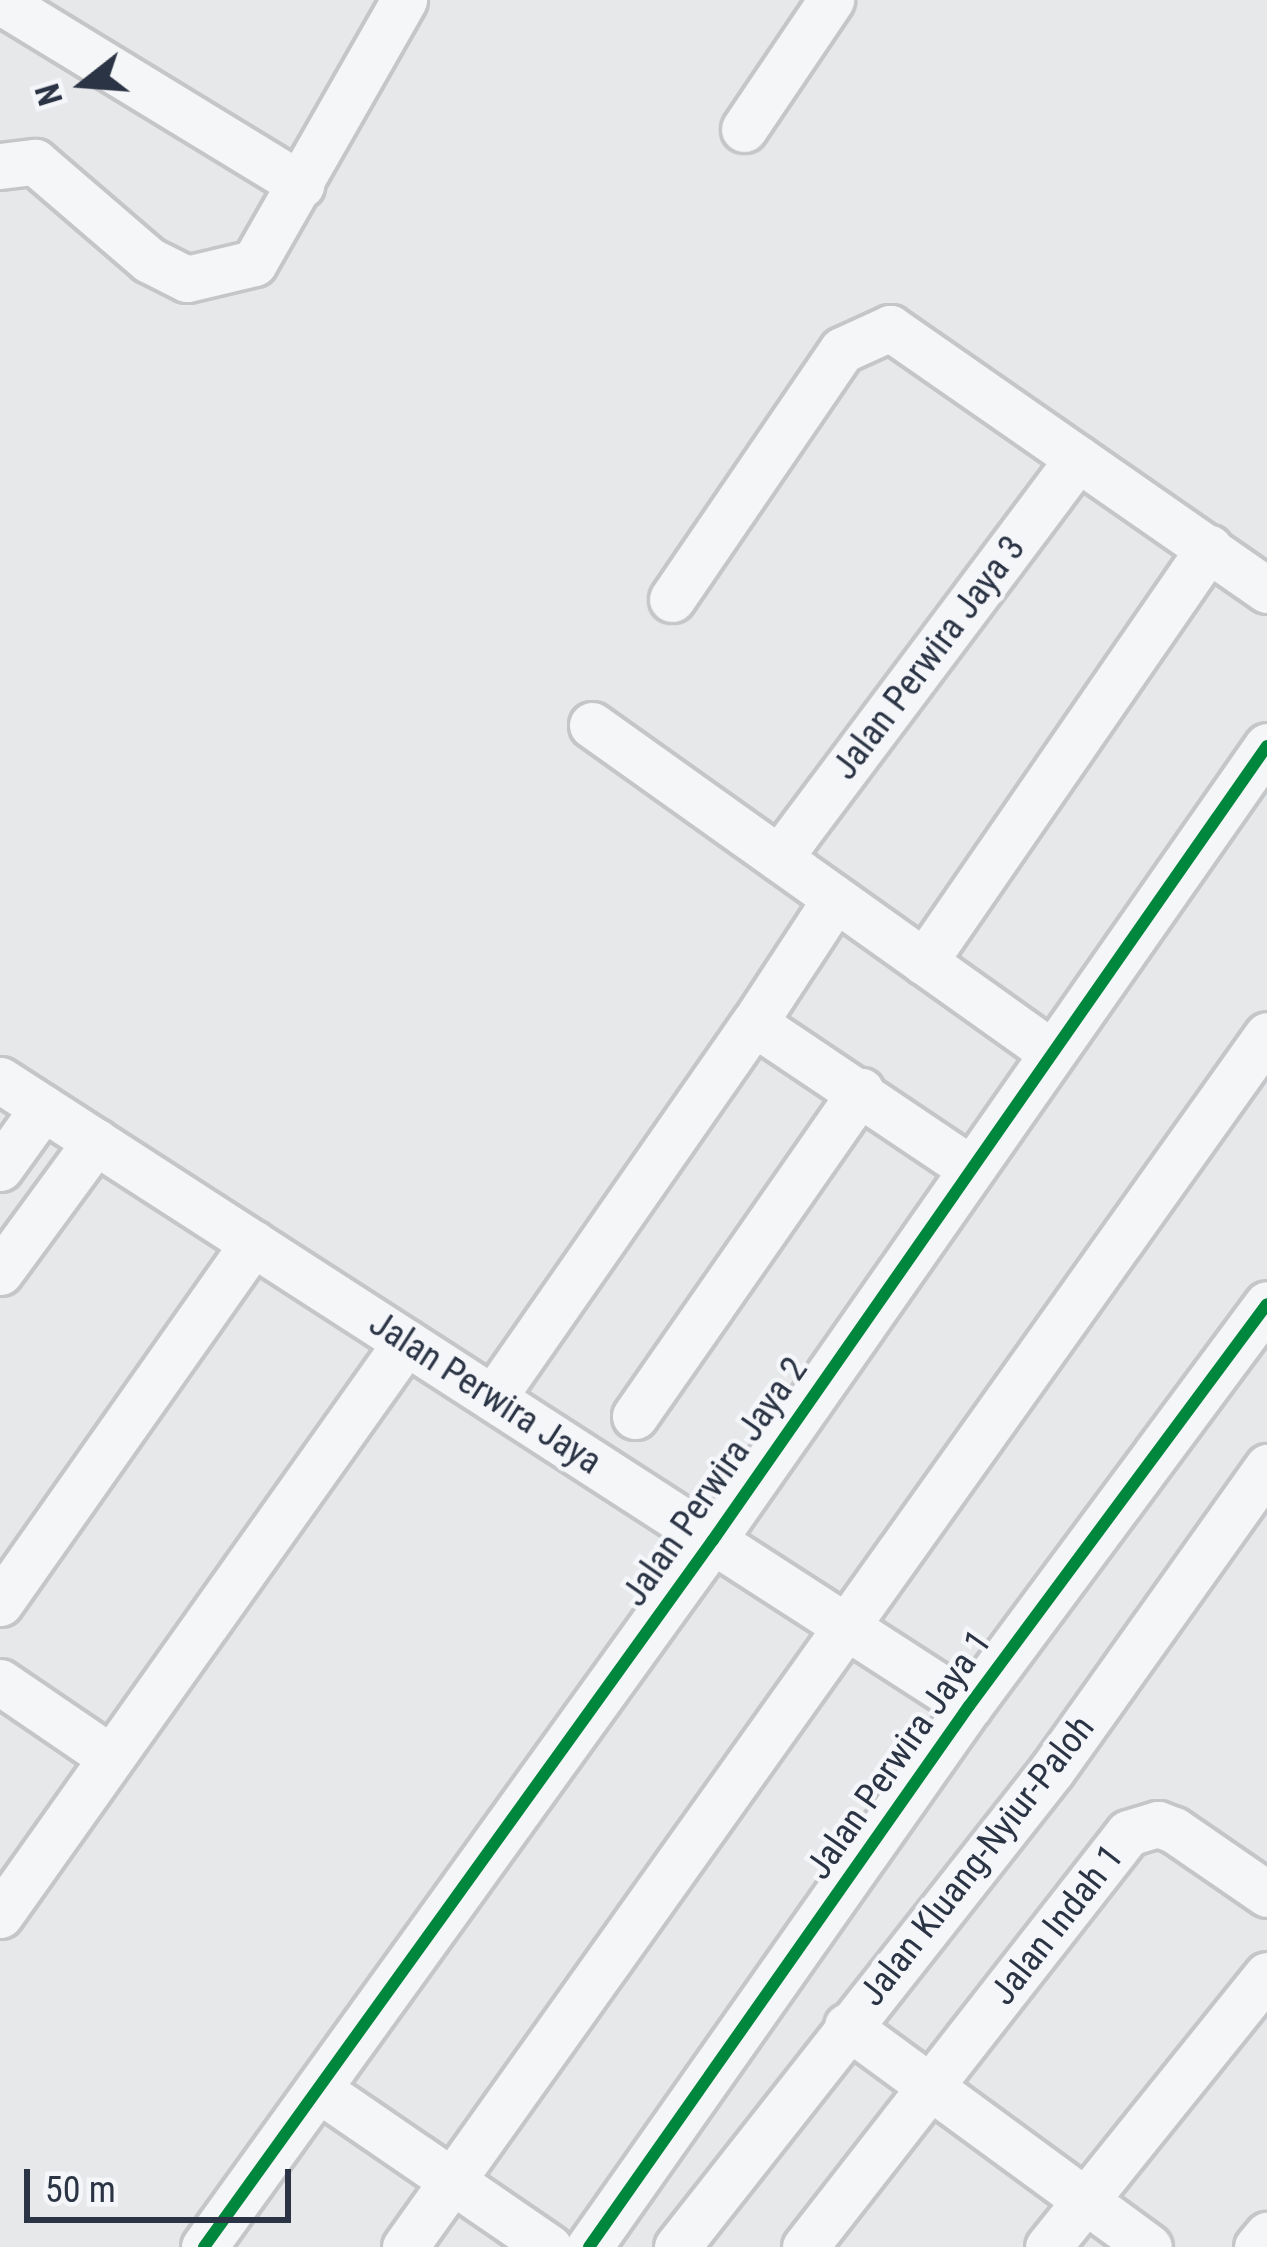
<!DOCTYPE html>
<html>
<head>
<meta charset="utf-8">
<style>
	body { margin:0 }
	#map { position:relative; width:1267px; height:2247px; overflow:hidden; background:#e6e8ea; font-family:"Roboto Condensed",sans-serif }
	div>[style] { position:absolute }
	[style*='--x'] { left:calc(var(--x)*1px); top:calc(var(--y)*1px); width:calc(var(--w)*1px); rotate:calc(var(--a)*1deg) }
	.roads { filter:drop-shadow(3px 0 #c4c6c8) drop-shadow(-3px 0 #c4c6c8) drop-shadow(0 3px #c4c6c8) drop-shadow(0 -3px #c4c6c8) }
	.minor>* { height:45px; margin:-22.5px; padding:0 22.5px; transform-origin:22.5px; border-radius:22.5px; background:#f5f6f7 }
	.cycleway>* { height:12px; margin:-6px; padding:0 6px; transform-origin:6px; border-radius:6px; background:#00873e }
	span { translate:-50% -50%; white-space:nowrap; text-align:center; line-height:1.15; -webkit-text-stroke:9px #f4f6f9; paint-order:stroke }
	.street-label { font-size:36px; color:#2b3445 }
	.north { position:absolute; left:24px; top:24px; width:120px; height:120px; -webkit-text-stroke:9px #f4f6f9; paint-order:stroke; rotate:253deg; font-size:33px; font-weight:700; line-height:48px; text-align:center; color:#2b3445 }
	.north::after { content:''; display:block; margin:auto; width:42px; height:54px; background:#2b3445; clip-path:polygon(50% 0,100% 100%,50% 72%,0 100%) }
	.scale { position:absolute; left:24px; top:2169px; width:267px; height:54px; box-sizing:border-box; border:6px solid #2b3445; border-top:0; padding-left:15px; font-size:36px; line-height:42px; white-space:nowrap; color:#2b3445; -webkit-text-stroke:9px #f4f6f9; paint-order:stroke }
</style>
</head>
<body>
<div id="map">
	<div class="roads">
		<div class="minor">
			<div style="--x:0;--y:1;--w:353;--a:31.4"></div>
			<div style="--x:744;--y:129;--w:156;--a:-56"></div>
			<div style="--x:0;--y:166;--w:35;--a:-7"></div>
			<div style="--x:35;--y:162;--w:150;--a:40.7"></div>
			<div style="--x:149;--y:260;--w:42;--a:26.6"></div>
			<div style="--x:187;--y:279;--w:69;--a:-13.4"></div>
			<div style="--x:254;--y:263;--w:303;--a:-60.3"></div>
			<div style="--x:672;--y:599;--w:301;--a:-55.7"></div>
			<div style="--x:842;--y:350;--w:53;--a:-24.6"></div>
			<div style="--x:890;--y:328;--w:459;--a:34.8"></div>
			<div style="--x:592;--y:725;--w:564;--a:35.47"></div>
			<div style="--x:779;--y:858;--w:499;--a:-53.2"></div>
			<div style="--x:924;--y:962;--w:503;--a:-55.46"></div>
			<div style="--x:754;--y:1023;--w:148;--a:-56.8"></div>
			<div style="--x:0;--y:1080;--w:1154;--a:32.86"></div>
			<div style="--x:0;--y:1168;--w:74;--a:-54.4"></div>
			<div style="--x:0;--y:1272;--w:162;--a:-53.8"></div>
			<div style="--x:493;--y:1398;--w:457;--a:-55.2"></div>
			<div style="--x:754;--y:1023;--w:258;--a:33.9"></div>
			<div style="--x:635;--y:1416;--w:396;--a:-55.2"></div>
			<div style="--x:0;--y:1603;--w:440;--a:-54.9"></div>
			<div style="--x:0;--y:1682;--w:133;--a:34.3"></div>
			<div style="--x:0;--y:1915;--w:702;--a:-54.68"></div>
			<div style="--x:847;--y:2026;--w:374;--a:36.2"></div>
			<div style="--x:318;--y:2089;--w:280;--a:34.4"></div>
			<div style="--x:204;--y:2247;--w:871;--a:-54.25"></div>
			<div style="--x:713;--y:1540;--w:968;--a:-55.1"></div>
			<div style="--x:405;--y:2247;--w:1487;--a:-54.58"></div>
			<div style="--x:589;--y:2247;--w:661;--a:-54.92"></div>
			<div style="--x:969;--y:1706;--w:500;--a:-53.45"></div>
			<div style="--x:677;--y:2247;--w:607;--a:-51.83"></div>
			<div style="--x:1052;--y:1770;--w:372;--a:-54.6"></div>
			<div style="--x:805;--y:2247;--w:525;--a:-52.04"></div>
			<div style="--x:1128;--y:1833;--w:31;--a:-17"></div>
			<div style="--x:1158;--y:1824;--w:17;--a:21"></div>
			<div style="--x:1174;--y:1830;--w:113;--a:34.5"></div>
			<div style="--x:1048;--y:2247;--w:349;--a:-51.2"></div>
			<div style="--x:1257;--y:2247;--w:16;--a:-50"></div>
		</div>
	</div>
	<div class="cycleway">
		<div style="--x:204;--y:2247;--w:871;--a:-54.25"></div>
		<div style="--x:713;--y:1540;--w:968;--a:-55.1"></div>
		<div style="--x:589;--y:2247;--w:661;--a:-54.92"></div>
		<div style="--x:969;--y:1706;--w:500;--a:-53.45"></div>
	</div>
	<div class="street-label">
		<span style="left:929px;top:658px;rotate:-53deg">Jalan Perwira Jaya 3</span>
		<span style="left:485px;top:1393px;rotate:33deg">Jalan Perwira Jaya</span>
		<span style="left:715px;top:1482px;rotate:-55deg">Jalan Perwira Jaya 2</span>
		<span style="left:899px;top:1755px;rotate:-55deg">Jalan Perwira Jaya 1</span>
		<span style="left:977px;top:1861px;rotate:-52deg">Jalan Kluang-Nyiur-Paloh</span>
		<span style="left:1057px;top:1925px;rotate:-52deg">Jalan Indah 1</span>
	</div>
	<div class="north">N</div>
	<div class="scale">50 m</div>
</div>
</body>
</html>
